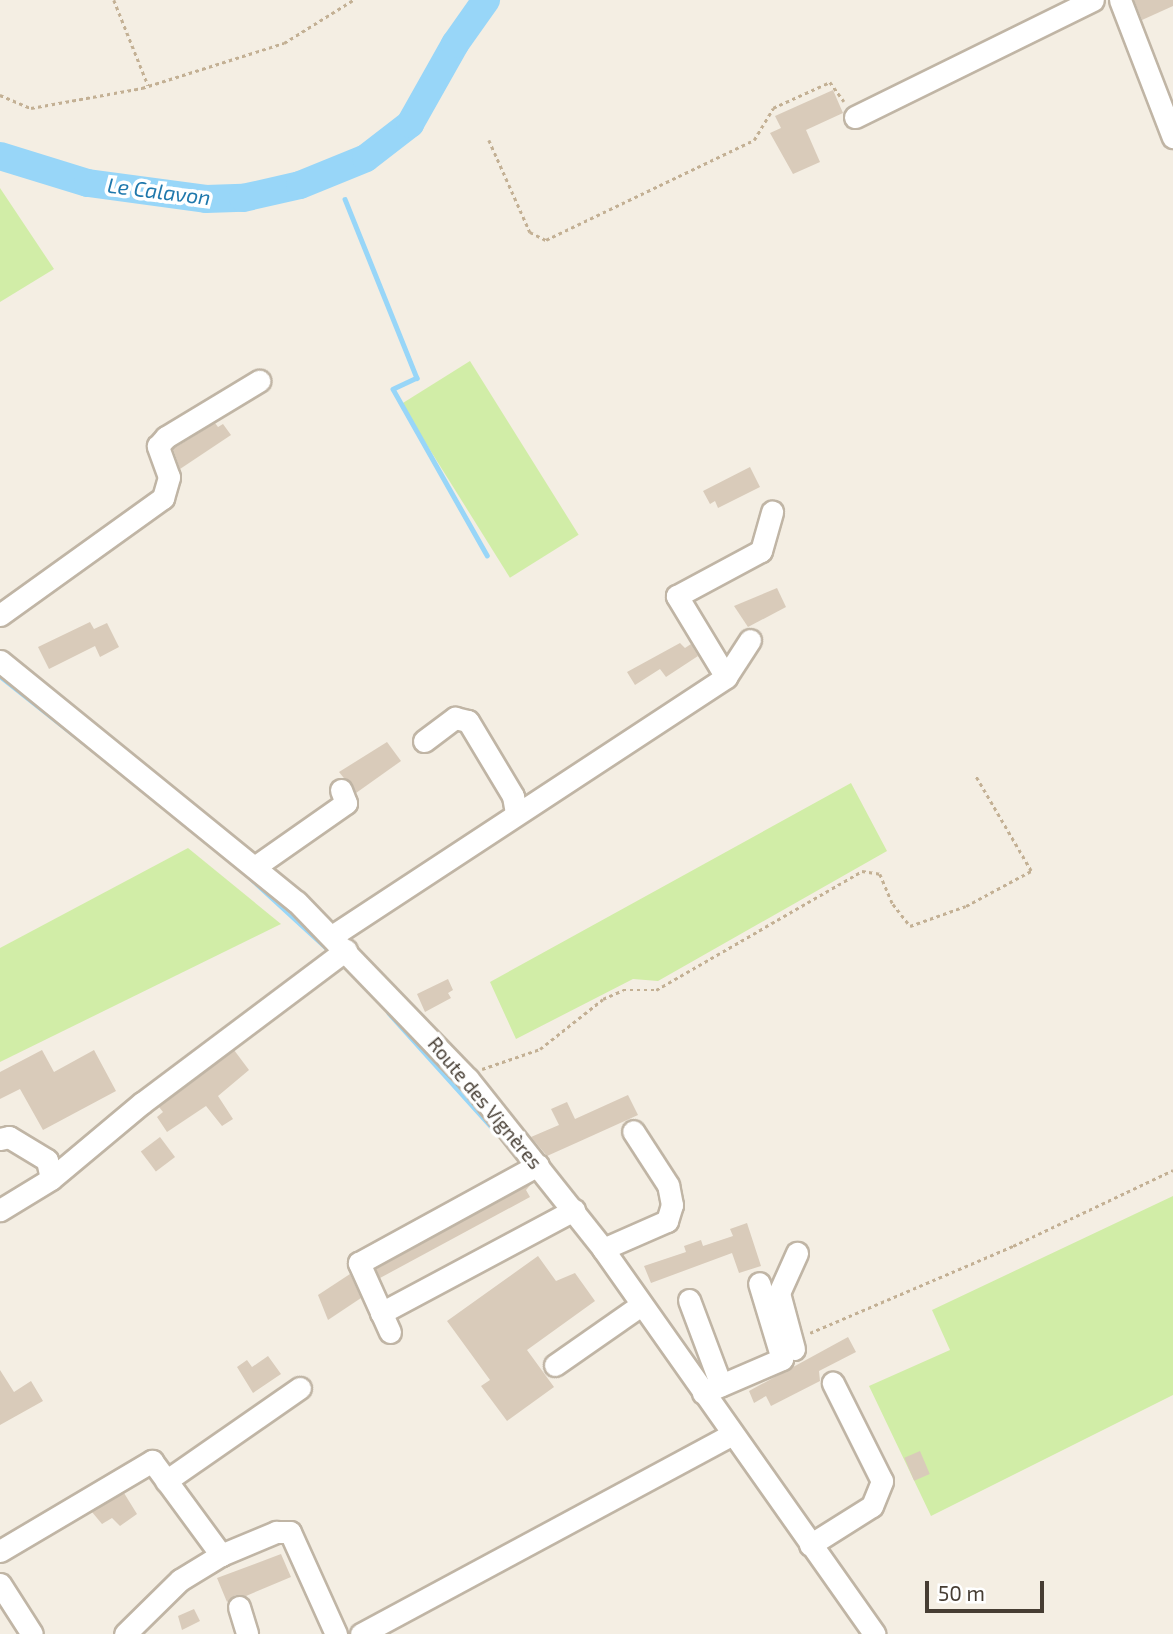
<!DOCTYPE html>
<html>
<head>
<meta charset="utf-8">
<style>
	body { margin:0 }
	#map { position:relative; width:1173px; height:1634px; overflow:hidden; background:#f4eee3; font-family:"Exo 2",sans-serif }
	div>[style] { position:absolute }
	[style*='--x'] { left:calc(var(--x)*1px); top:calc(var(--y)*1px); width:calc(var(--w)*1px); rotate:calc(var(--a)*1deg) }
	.green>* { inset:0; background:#d1eda7; transform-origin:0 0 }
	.stream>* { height:4.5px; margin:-2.25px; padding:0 2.25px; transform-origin:2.25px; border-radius:2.25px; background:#98d6f8 }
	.river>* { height:28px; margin:-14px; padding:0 14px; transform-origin:14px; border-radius:14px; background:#98d6f8 }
	.building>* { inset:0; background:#d9cbba; transform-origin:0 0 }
	.path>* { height:2.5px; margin-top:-1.25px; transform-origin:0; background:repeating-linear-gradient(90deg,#c3b094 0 3.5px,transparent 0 7px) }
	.roads { filter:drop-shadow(2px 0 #c0b5a5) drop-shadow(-2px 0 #c0b5a5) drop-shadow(0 2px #c0b5a5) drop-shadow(0 -2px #c0b5a5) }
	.minor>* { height:21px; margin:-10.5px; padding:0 10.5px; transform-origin:10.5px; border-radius:10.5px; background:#fff }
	span { translate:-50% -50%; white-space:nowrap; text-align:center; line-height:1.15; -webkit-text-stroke:7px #fff; paint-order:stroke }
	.street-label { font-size:19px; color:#463d33 }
	.water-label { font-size:21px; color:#1f78ac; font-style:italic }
	.scale { position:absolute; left:925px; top:1581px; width:119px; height:32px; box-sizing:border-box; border:4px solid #463d33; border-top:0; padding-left:9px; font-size:21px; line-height:24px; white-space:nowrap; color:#463d33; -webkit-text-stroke:5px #fff; paint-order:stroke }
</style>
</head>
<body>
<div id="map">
	<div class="green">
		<div style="clip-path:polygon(0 188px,54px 269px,0 302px)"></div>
		<div style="left:470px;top:361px;width:205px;height:81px;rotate:58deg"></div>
		<div style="clip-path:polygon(851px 783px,887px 851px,658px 981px,633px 979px,516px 1039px,490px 982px)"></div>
		<div style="clip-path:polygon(188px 848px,281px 924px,0 1062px,0 948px)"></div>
		<div style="clip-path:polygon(1173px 1196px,1173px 1395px,931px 1516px,869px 1386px,950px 1350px,932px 1310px)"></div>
	</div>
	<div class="stream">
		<div style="--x:345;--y:199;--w:193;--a:68.1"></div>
		<div style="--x:417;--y:378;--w:26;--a:155"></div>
		<div style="--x:393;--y:389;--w:191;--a:60.5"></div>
		<div style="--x:0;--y:676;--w:167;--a:38.4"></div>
		<div style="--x:244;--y:872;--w:117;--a:42.6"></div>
		<div style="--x:389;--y:1013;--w:163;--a:48"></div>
	</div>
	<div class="river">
		<div style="--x:0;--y:156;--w:92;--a:17.1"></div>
		<div style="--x:88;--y:183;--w:119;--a:7.7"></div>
		<div style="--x:206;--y:199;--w:37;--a:-2"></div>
		<div style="--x:243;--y:198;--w:58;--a:-12.8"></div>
		<div style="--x:300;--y:185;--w:71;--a:-22.2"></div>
		<div style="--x:366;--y:158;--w:56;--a:-37.7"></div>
		<div style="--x:410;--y:124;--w:92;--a:-60.6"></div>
		<div style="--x:455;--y:44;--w:54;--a:-54.8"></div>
	</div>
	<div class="building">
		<div style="clip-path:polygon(1134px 0,1173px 0,1173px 6px,1142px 20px)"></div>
		<div style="clip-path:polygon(833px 90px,843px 113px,806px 130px,820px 162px,793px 174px,770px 133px,781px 128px,775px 116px)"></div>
		<div style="clip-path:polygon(215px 423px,218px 427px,223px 424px,231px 435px,180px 469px,173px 449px)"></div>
		<div style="clip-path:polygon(750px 467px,760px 487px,718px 508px,715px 501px,710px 504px,703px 491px)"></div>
		<div style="clip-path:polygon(777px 588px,786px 607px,748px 627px,734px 606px)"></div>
		<div style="clip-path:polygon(90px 622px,94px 629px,107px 623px,119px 647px,100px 657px,95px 646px,49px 669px,38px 647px)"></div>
		<div style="clip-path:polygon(680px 643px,685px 648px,691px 644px,698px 656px,666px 677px,660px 669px,635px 685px,627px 672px)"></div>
		<div style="clip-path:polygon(387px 742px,401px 761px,356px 793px,339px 772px)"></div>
		<div style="clip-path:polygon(448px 979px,453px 990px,448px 993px,451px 998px,425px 1012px,417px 994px)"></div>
		<div style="clip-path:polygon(42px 1050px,54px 1072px,94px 1050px,116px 1091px,43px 1130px,20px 1089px,0 1099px,0 1072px)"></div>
		<div style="clip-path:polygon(234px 1050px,249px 1070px,218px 1096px,233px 1119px,222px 1126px,206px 1106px,167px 1132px,157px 1117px,163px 1112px,159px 1107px)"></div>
		<div style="clip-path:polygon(628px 1095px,638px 1115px,576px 1143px,547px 1156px,531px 1137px,559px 1125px,551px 1109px,567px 1102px,575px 1119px)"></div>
		<div style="left:160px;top:1137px;width:25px;height:24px;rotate:53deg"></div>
		<div style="clip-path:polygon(533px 1182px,526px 1190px,530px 1197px,380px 1278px,376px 1269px)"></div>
		<div style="clip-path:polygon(747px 1223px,761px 1266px,739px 1273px,732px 1253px,651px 1283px,644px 1266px,686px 1252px,684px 1246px,701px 1240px,703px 1246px,733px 1236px,730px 1229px)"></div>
		<div style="clip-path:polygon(538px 1256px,556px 1281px,575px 1273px,595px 1301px,527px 1350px,554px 1387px,507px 1421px,481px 1386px,490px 1380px,447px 1321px)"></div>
		<div style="clip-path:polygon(350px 1274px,361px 1298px,328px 1320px,318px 1295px)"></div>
		<div style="clip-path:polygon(848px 1337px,856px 1352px,819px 1371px,820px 1381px,771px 1406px,766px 1396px,754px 1403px,749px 1391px)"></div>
		<div style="clip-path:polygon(268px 1356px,281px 1374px,253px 1393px,237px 1367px,247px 1360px,252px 1367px)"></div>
		<div style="clip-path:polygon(0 1370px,14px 1392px,31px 1381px,43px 1401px,0 1425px)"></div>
		<div style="left:920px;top:1451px;width:25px;height:17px;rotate:67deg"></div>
		<div style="clip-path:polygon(124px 1493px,137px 1514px,120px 1526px,112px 1518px,102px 1524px,92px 1512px)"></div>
		<div style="clip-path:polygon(281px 1554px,291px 1577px,246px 1596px,235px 1595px,227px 1602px,217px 1578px)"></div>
		<div style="clip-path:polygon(194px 1609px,200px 1621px,182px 1630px,178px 1616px)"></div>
	</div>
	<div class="path">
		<div style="--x:114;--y:0;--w:92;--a:68.2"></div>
		<div style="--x:0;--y:95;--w:34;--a:23"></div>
		<div style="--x:31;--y:108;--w:113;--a:-10.2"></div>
		<div style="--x:142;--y:88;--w:149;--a:-17.6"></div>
		<div style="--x:284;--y:43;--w:81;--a:-31.9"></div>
		<div style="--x:489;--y:140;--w:101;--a:66"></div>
		<div style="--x:530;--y:232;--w:18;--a:27"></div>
		<div style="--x:546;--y:240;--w:231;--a:-25.7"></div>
		<div style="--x:754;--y:140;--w:37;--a:-59"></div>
		<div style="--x:773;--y:108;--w:63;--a:-24.5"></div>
		<div style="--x:830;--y:82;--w:24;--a:54"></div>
		<div style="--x:482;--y:1069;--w:61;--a:-19"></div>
		<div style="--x:540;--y:1049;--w:80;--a:-38.4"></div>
		<div style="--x:603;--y:999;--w:22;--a:-24"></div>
		<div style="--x:623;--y:990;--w:33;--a:0"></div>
		<div style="--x:656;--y:990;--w:238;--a:-30"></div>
		<div style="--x:862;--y:871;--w:18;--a:9"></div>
		<div style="--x:880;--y:874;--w:33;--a:67"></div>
		<div style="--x:893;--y:904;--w:28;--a:52"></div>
		<div style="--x:910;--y:926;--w:59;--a:-19.7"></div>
		<div style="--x:966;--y:906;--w:74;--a:-28.3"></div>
		<div style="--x:1031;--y:871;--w:109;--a:-120.3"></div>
		<div style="--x:810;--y:1333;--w:221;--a:-23.2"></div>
		<div style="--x:1013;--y:1246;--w:177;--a:-25.4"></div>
	</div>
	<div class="roads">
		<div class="minor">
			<div style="--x:1120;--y:0;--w:147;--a:68.9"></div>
			<div style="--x:855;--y:117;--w:265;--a:-26.2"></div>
			<div style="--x:0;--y:615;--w:201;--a:-35.7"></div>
			<div style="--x:163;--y:498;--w:22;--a:-74"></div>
			<div style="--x:169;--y:477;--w:33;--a:-110"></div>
			<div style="--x:158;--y:446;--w:12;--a:-48"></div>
			<div style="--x:166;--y:437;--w:109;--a:-31.1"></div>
			<div style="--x:0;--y:661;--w:382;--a:39.1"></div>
			<div style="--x:297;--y:902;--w:246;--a:46"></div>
			<div style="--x:468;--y:1079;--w:217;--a:51.5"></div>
			<div style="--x:603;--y:1249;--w:471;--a:54.8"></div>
			<div style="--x:726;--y:677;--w:95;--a:-121.2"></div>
			<div style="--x:677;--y:596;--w:95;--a:-28.2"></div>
			<div style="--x:761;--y:551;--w:41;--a:-74.2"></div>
			<div style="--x:424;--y:741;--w:39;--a:-37"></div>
			<div style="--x:455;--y:718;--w:13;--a:13"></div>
			<div style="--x:468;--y:721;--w:87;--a:59"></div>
			<div style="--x:513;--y:796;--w:17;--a:80"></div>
			<div style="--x:256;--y:866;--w:110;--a:-35"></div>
			<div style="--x:346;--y:803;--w:14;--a:-111"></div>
			<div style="--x:332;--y:936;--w:472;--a:-33.3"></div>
			<div style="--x:726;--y:677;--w:44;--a:-57"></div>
			<div style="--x:0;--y:1139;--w:9;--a:-13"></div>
			<div style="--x:9;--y:1137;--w:44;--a:31.2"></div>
			<div style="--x:47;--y:1160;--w:19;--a:78"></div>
			<div style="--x:51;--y:1179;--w:60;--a:148.7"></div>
			<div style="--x:51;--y:1179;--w:119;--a:-39.9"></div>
			<div style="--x:142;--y:1103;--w:255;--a:-36.9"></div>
			<div style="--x:603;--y:1249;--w:70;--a:-23.6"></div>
			<div style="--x:667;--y:1221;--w:17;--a:-73"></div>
			<div style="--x:672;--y:1205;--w:20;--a:-101"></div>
			<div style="--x:668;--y:1185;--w:64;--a:-122.9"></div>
			<div style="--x:689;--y:1300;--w:91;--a:69.4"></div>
			<div style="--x:381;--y:1313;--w:219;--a:-28.1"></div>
			<div style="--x:390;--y:1332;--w:76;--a:-114.2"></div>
			<div style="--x:359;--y:1263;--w:204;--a:-28.7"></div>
			<div style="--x:794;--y:1349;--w:58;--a:-105"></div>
			<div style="--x:779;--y:1293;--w:44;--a:-65.8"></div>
			<div style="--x:555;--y:1365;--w:105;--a:-34.9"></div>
			<div style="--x:703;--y:1393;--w:86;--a:-23.3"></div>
			<div style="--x:782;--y:1359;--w:79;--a:-106.8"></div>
			<div style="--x:166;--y:1481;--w:163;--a:-34.8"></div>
			<div style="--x:810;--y:1545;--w:73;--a:-32.2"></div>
			<div style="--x:872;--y:1506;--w:27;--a:-68"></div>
			<div style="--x:882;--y:1481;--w:110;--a:-116.6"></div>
			<div style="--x:0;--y:1551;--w:177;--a:-30.6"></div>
			<div style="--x:152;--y:1461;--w:117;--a:53.7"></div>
			<div style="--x:221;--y:1555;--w:60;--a:-22.7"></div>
			<div style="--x:276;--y:1532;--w:14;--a:0"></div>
			<div style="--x:290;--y:1532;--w:112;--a:65.7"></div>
			<div style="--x:0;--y:1584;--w:59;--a:57.4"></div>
			<div style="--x:239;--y:1607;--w:28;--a:73"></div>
			<div style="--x:125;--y:1634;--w:77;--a:-44.5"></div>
			<div style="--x:180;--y:1580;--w:48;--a:-31.4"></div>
			<div style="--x:361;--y:1634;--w:421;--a:-28.3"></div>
		</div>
	</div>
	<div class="street-label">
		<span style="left:485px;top:1103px;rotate:50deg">Route des Vignères</span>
	</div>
	<div class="water-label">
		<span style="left:159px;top:191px;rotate:7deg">Le Calavon</span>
	</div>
	<div class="scale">50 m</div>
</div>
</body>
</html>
